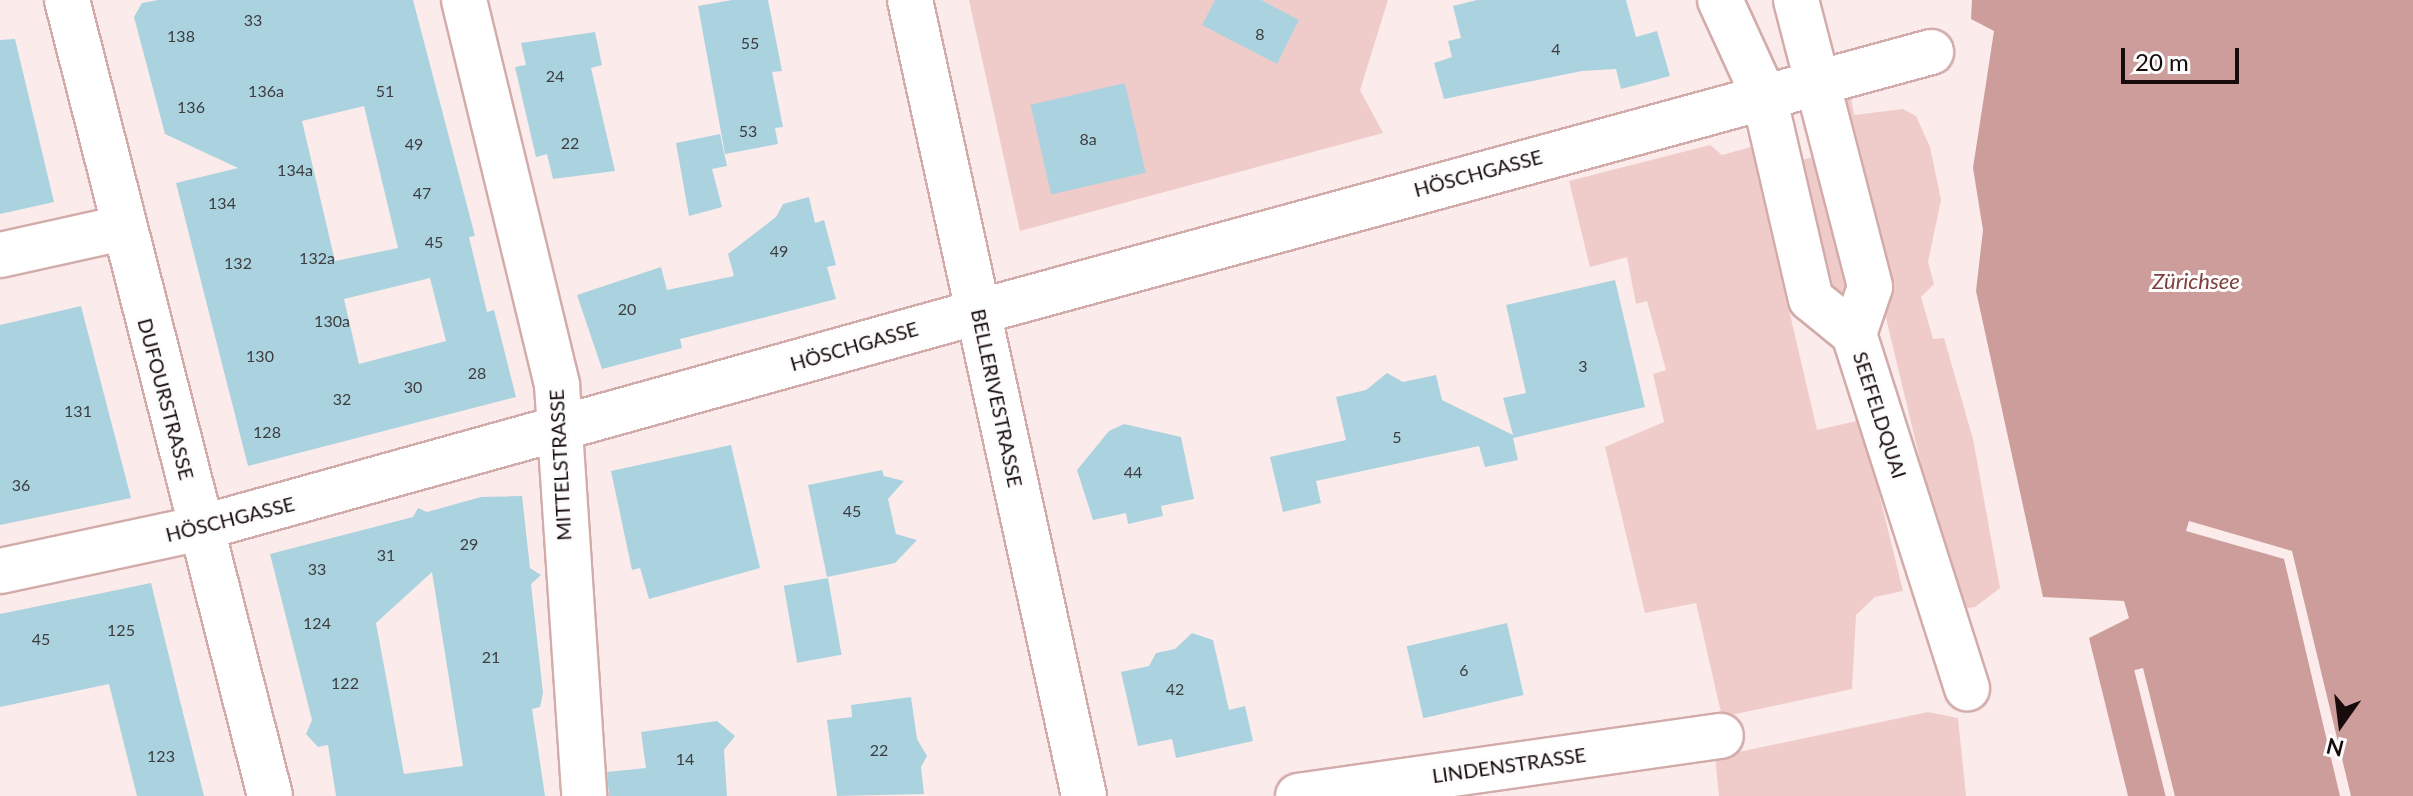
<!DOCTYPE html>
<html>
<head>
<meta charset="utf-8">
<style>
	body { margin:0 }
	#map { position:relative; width:2413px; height:796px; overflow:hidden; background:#fbebea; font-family:Lato,sans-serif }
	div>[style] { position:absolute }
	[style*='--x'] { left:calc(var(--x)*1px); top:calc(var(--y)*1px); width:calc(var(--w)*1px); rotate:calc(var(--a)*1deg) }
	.green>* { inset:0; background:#efccca; transform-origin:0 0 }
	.water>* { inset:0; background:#cc9d9b }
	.pier>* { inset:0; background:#fbebea; transform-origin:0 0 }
	.building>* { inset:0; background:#abd3df; transform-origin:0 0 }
	.roads { filter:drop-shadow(2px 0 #d2acaa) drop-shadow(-2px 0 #d2acaa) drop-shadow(0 2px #d2acaa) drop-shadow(0 -2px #d2acaa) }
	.minor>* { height:44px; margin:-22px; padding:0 22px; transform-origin:22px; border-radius:22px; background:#fff }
	.major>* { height:44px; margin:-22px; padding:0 22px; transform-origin:22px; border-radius:22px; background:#fff }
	span { translate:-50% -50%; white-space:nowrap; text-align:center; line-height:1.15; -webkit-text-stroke:6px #fcfcfc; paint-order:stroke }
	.number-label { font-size:16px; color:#3d3d40 }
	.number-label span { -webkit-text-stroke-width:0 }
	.street-label { font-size:20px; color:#180b0b }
	.water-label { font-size:22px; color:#7e403f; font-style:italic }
	.north { position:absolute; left:2301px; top:684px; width:80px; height:80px; -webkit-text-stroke:6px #fcfcfc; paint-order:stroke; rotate:194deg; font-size:22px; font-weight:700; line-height:32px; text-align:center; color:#180b0b }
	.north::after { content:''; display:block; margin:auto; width:28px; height:36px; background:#180b0b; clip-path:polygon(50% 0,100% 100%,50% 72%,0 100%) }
	.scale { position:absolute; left:2121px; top:48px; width:118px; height:36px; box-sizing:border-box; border:4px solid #180b0b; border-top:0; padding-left:10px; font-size:24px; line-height:28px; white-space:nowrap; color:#180b0b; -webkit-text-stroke:6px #fcfcfc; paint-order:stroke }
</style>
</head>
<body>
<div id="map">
	<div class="green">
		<div style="clip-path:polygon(969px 0,1388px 0,1360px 90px,1383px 133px,1020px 231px)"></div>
		<div style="clip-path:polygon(1851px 97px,1854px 115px,1903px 109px,1916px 116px,1930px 147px,1941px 200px,1928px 262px,1934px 284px,1921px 297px,1933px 339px,1944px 338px,1973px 439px,2000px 588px,1975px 607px,1956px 610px,1834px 101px)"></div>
		<div style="clip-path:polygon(1710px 145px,1722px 155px,1751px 147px,1817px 430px,1861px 420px,1903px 591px,1875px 597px,1856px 615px,1852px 689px,1722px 717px,1696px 603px,1645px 613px,1605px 447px,1664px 422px,1653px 374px,1666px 370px,1647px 301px,1636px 304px,1627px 257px,1590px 267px,1569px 181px)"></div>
		<div style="left:1826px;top:154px;width:144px;height:28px;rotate:76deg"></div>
		<div style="clip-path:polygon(1928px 712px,1958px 718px,1966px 796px,1719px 796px,1715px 757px)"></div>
	</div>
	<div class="water">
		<div style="clip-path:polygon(1972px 0,2413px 0,2413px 796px,2128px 796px,2089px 638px,2129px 618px,2124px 601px,2043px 597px,1976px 291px,1983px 230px,1973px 168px,1994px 31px,1971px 19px)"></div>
	</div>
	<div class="pier">
		<div style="clip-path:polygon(2189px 521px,2292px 551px,2351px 796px,2340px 796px,2284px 559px,2186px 531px)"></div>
		<div style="left:2143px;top:668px;width:132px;height:9px;rotate:76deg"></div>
	</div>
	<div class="building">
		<div style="clip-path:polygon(evenodd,158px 0,413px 0,475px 236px,469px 237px,487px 312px,494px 310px,516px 397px,248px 466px,176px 183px,238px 168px,165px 134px,134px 17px,142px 3px,158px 0,364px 106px,398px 248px,335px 261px,302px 121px,364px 106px,158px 0,430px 278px,446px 341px,359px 364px,344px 299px,430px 278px)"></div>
		<div style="clip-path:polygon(732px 0,768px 0,782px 71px,772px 72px,783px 127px,775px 128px,778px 144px,725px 154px,698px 6px)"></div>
		<div style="clip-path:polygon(1215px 0,1261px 0,1299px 20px,1277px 64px,1202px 25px)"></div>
		<div style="clip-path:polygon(1477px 0,1626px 0,1636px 37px,1657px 31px,1670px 76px,1621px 89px,1616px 69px,1582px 71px,1444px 99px,1434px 63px,1452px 57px,1448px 41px,1461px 38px,1453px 6px)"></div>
		<div style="clip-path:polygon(595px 32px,602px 65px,591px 68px,615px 171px,553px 179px,547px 154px,536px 157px,515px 67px,526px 65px,521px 43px)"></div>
		<div style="clip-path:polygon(15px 39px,54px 202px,0 214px,0 40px)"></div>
		<div style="left:1125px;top:83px;width:92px;height:97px;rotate:77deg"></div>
		<div style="clip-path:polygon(720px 134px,727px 166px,712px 169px,722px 207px,689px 216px,676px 143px)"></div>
		<div style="clip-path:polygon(809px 197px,815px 223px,824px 220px,836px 265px,827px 267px,836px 299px,680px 339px,682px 348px,602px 369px,577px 295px,661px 267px,667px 290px,734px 276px,728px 254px,776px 217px,783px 204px)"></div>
		<div style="clip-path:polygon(1615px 280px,1645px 407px,1513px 438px,1518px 460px,1485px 467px,1479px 446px,1316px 481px,1321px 503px,1283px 512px,1270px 457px,1346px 440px,1336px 397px,1366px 390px,1387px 373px,1403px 382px,1436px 375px,1442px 400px,1513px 435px,1503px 398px,1526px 393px,1506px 305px)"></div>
		<div style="clip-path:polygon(81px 306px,131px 498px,0 525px,0 325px)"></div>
		<div style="clip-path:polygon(1124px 424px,1181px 437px,1194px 499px,1161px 506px,1163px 516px,1128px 524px,1126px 513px,1093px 520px,1077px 470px,1109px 431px)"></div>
		<div style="clip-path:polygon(731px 445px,760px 568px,649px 599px,640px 568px,632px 570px,611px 471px)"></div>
		<div style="clip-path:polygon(882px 470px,884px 476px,904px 481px,888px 499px,896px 534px,917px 540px,895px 563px,827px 577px,808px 485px)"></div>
		<div style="clip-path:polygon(evenodd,522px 496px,530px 568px,541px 575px,531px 584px,543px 693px,540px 707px,532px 709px,545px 796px,336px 796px,328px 745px,318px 747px,306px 734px,312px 720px,270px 554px,413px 517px,418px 508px,427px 512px,481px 497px,522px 496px,432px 572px,463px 766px,404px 774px,376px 623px,432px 572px)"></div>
		<div style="left:828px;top:578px;width:78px;height:45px;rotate:80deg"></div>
		<div style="clip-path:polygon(151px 583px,180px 701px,204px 796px,137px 796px,109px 684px,0 707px,0 614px)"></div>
		<div style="left:1507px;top:623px;width:74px;height:103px;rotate:77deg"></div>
		<div style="clip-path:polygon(1192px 633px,1213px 640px,1229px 710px,1245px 706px,1253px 741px,1176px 758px,1172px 739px,1138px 746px,1121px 672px,1149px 666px,1156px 653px,1175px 649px)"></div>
		<div style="clip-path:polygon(911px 697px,917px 739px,927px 756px,921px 767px,924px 794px,837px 796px,827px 720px,852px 717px,851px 705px)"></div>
		<div style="clip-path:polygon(717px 721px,735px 736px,724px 750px,727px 796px,609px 796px,607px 772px,646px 768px,641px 732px)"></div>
	</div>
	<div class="roads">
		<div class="minor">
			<div style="--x:67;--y:0;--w:821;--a:75.69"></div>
			<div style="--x:464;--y:0;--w:396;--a:76.4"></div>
			<div style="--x:557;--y:385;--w:412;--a:86.2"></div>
			<div style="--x:1720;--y:0;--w:106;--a:65.4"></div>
			<div style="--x:1764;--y:96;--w:208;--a:77"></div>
			<div style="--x:1811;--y:299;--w:55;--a:39.1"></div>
			<div style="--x:1796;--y:0;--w:296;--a:75.5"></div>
			<div style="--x:1870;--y:287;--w:50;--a:108.8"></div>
			<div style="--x:1854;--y:334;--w:372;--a:72.3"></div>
			<div style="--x:0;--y:255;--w:125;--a:-12.5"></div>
			<div style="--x:978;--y:312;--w:988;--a:-15.26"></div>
			<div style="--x:1298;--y:796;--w:427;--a:-8.1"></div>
		</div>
		<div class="major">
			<div style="--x:910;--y:0;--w:815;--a:77.67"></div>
			<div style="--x:0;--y:571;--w:205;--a:-12.1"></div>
			<div style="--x:200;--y:528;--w:807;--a:-15.52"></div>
		</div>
	</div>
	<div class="number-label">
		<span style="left:253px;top:20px">33</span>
		<span style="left:1260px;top:34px">8</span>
		<span style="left:181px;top:36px">138</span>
		<span style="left:750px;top:43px">55</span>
		<span style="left:1556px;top:49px">4</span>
		<span style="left:555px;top:76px">24</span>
		<span style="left:266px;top:91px">136a</span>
		<span style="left:385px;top:91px">51</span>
		<span style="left:191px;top:107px">136</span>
		<span style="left:748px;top:131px">53</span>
		<span style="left:1088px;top:139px">8a</span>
		<span style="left:570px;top:143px">22</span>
		<span style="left:414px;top:144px">49</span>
		<span style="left:295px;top:170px">134a</span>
		<span style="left:422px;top:193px">47</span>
		<span style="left:222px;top:203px">134</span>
		<span style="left:434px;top:242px">45</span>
		<span style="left:779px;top:251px">49</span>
		<span style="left:317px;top:258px">132a</span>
		<span style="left:238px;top:263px">132</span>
		<span style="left:627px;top:309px">20</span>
		<span style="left:332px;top:321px">130a</span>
		<span style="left:260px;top:356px">130</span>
		<span style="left:1583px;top:366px">3</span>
		<span style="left:477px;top:373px">28</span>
		<span style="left:413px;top:387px">30</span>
		<span style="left:342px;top:399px">32</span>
		<span style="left:78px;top:411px">131</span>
		<span style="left:267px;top:432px">128</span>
		<span style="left:1397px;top:437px">5</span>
		<span style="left:1133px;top:472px">44</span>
		<span style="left:21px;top:485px">36</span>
		<span style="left:852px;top:511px">45</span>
		<span style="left:469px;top:544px">29</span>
		<span style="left:386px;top:555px">31</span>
		<span style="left:317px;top:569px">33</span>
		<span style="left:317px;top:623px">124</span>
		<span style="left:121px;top:630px">125</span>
		<span style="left:41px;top:639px">45</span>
		<span style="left:491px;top:657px">21</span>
		<span style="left:1464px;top:670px">6</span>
		<span style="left:345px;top:683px">122</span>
		<span style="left:1175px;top:689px">42</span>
		<span style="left:879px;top:750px">22</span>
		<span style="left:161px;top:756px">123</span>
		<span style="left:685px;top:759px">14</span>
	</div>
	<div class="street-label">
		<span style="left:1478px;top:173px;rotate:-15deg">HÖSCHGASSE</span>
		<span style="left:854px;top:346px;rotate:-16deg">HÖSCHGASSE</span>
		<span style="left:997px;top:398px;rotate:78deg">BELLERIVESTRASSE</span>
		<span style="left:166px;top:399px;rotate:75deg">DUFOURSTRASSE</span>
		<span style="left:1880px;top:415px;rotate:72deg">SEEFELDQUAI</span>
		<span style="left:560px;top:465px;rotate:-93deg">MITTELSTRASSE</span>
		<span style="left:230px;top:519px;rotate:-14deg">HÖSCHGASSE</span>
		<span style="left:1509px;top:765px;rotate:-8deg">LINDENSTRASSE</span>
	</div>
	<div class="water-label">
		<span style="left:2196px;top:281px">Zürichsee</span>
	</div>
	<div class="north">N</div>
	<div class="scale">20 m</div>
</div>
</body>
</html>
